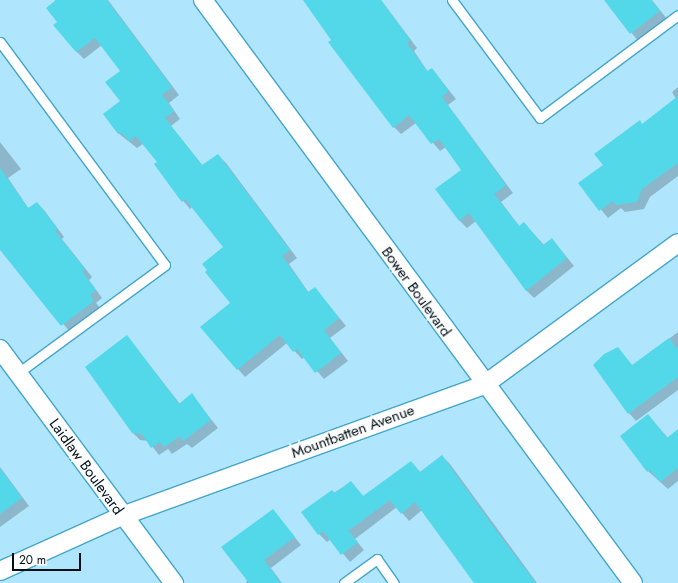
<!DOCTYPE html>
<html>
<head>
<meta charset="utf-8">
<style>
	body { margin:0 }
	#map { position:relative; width:678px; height:583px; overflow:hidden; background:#b0e5fe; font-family:Jost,sans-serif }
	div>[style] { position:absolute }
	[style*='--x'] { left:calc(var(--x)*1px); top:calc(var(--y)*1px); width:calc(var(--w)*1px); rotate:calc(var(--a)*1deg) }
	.shadow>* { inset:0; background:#0003 }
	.building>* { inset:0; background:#53d8ea }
	.roads { filter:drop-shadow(1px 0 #44a6cc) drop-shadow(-1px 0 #44a6cc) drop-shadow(0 1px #44a6cc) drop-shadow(0 -1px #44a6cc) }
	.service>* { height:9px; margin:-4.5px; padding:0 4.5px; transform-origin:4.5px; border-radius:4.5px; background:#fff }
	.minor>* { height:18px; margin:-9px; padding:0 9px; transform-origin:9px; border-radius:9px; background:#fff }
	span { translate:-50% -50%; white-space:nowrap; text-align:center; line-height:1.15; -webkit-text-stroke:3.5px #fdfdfd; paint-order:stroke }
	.street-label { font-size:15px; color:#001018 }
	.scale { position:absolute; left:12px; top:553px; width:69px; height:18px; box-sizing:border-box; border:2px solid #001018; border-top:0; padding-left:5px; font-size:12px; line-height:14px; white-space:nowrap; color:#001018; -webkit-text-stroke:3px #fdfdfd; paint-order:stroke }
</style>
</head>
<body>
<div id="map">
	<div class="shadow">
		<div style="clip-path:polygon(55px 0,108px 0,179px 95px,169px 103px,180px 119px,171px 126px,203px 166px,218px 155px,226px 163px,297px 258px,289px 264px,309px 293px,315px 288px,346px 326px,330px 338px,348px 361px,324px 379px,305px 357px,302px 359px,287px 343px,245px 377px,201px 327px,231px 303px,225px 248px,192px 207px,190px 209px,179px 196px,159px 162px,143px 144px,137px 148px,118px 133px,122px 71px,102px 45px,84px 59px,77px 52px,55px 25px,59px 22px)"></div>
		<div style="clip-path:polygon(314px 0,381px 0,417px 48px,414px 51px,428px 72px,432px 69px,456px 99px,448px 105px,513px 193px,501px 202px,520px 227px,524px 223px,544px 245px,552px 239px,574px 266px,534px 298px,526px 290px,476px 221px,467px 228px,459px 220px,462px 170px,446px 147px,440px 151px,416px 123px,401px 134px,394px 127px,333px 40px)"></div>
		<div style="clip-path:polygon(606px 0,652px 0,667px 19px,638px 41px)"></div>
		<div style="clip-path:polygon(678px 87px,678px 176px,650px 197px,644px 209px,625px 212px,621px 208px,608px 218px,579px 183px,604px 165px,643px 125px,676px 99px,672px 92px)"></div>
		<div style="clip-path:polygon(0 142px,21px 169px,8px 178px,29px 209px,37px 203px,44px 210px,64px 237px,62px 239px,92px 277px,89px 280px,102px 298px,96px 303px,101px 309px,70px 332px,0 248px)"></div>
		<div style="clip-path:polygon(678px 332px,678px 390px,636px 421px,629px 413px,618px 349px,633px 366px)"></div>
		<div style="clip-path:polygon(127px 336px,180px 404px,192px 395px,218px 428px,192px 448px,187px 444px,172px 454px,168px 449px,159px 455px,148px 441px,140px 440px,132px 432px)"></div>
		<div style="clip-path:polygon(648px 415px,668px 438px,678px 438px,678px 481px,668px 489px,648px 471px)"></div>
		<div style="clip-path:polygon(442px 456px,450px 464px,537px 583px,476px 583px,422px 510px,409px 521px,397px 507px,355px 539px,364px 550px,350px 562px,331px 539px,327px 542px,319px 534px,302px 513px,351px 482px,364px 497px,411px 462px,420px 472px)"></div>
		<div style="clip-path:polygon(0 467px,29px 506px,0 527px)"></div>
		<div style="clip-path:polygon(273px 510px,301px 545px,271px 568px,282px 583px,246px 583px)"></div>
	</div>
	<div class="building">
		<div style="clip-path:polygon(56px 0,107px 0,172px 87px,162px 95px,174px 111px,165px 118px,202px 165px,218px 154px,290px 250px,282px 256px,308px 292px,315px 287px,339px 318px,324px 330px,341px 353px,315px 373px,297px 349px,293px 352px,280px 335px,237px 370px,200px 327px,230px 303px,205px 272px,207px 270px,202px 264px,223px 247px,185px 199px,182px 202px,178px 197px,154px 164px,157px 162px,136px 136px,129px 141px,121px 132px,118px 134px,103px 114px,120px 101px,105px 82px,120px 71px,95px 38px,76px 52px,53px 25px,57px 22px,46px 8px)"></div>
		<div style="clip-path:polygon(303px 0,381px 0,410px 40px,407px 43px,427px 71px,432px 68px,449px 91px,442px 97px,506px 185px,494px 194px,519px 226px,524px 222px,543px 245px,552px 238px,567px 258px,526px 291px,469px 213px,459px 221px,435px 189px,461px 170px,439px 139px,431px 144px,409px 115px,393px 128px,328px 42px,331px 40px)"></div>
		<div style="clip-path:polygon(604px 0,651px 0,660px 11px,630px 34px)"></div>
		<div style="clip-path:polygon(678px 96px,678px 163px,642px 189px,637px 202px,616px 205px,613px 201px,599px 211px,578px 183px,603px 165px,594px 154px,640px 120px,642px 124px)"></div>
		<div style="clip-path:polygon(0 168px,28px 208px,37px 202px,58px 229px,55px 231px,85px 269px,82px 271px,96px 290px,90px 295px,94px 301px,61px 326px,0 250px)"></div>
		<div style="clip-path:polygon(127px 335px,179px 404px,192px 393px,211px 420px,183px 441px,180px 436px,164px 447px,160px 442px,151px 448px,142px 434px,132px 433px,85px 367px)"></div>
		<div style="clip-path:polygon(669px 338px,678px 350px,678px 377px,628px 414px,593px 365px,604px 354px,618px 347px,632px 365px)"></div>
		<div style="clip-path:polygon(648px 414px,667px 438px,678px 429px,678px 468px,660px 482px,650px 470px,647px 472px,620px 436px)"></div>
		<div style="clip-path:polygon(442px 455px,498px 533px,536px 583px,474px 583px,415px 502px,401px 514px,390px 500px,348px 531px,358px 542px,341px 555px,323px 531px,318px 535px,301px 512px,332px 490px,335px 493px,351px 481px,363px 496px,411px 461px,420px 472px)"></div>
		<div style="clip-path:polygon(0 468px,22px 498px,0 514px)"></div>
		<div style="clip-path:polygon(273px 509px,295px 537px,264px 560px,281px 583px,249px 583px,221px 547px)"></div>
	</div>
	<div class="roads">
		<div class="service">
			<div style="--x:452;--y:0;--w:147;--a:53.3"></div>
			<div style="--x:540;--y:118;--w:172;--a:-36.7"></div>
			<div style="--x:0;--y:42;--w:277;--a:53.5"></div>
			<div style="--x:165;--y:265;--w:182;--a:143.7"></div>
			<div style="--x:344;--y:583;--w:41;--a:-36"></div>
			<div style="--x:377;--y:559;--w:29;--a:55"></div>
		</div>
		<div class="minor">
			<div style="--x:203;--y:0;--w:724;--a:53.59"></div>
			<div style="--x:0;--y:349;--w:292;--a:53.4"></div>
			<div style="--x:0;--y:571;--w:134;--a:-24.3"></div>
			<div style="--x:122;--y:516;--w:385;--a:-19.9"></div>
			<div style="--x:484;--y:385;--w:240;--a:-36.2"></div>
		</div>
	</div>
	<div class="street-label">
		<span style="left:416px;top:292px;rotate:54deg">Bower Boulevard</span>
		<span style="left:353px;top:432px;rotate:-20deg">Mountbatten Avenue</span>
		<span style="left:86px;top:467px;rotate:54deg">Laidlaw Boulevard</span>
	</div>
	<div class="scale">20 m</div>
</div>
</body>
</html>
